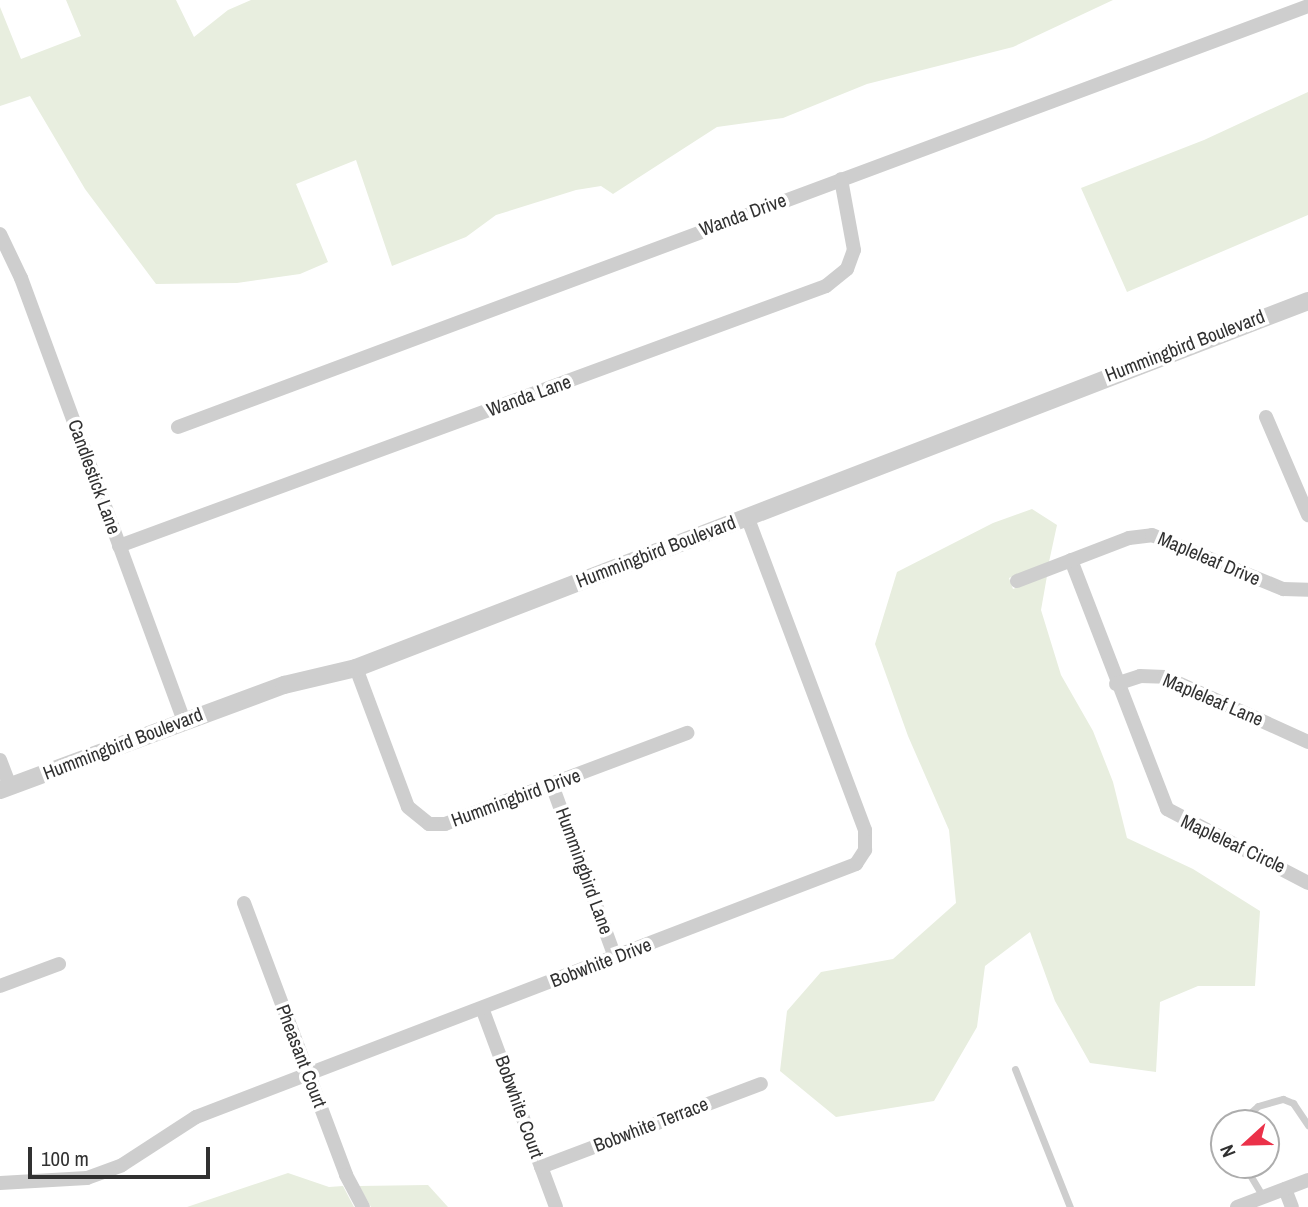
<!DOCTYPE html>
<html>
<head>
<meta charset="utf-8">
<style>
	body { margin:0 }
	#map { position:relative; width:1308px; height:1207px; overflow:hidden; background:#fff; font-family:"Archivo Narrow",sans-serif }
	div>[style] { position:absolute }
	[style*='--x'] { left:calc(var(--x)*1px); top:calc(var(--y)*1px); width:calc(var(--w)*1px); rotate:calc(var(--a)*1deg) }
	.green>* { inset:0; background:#e8eedf }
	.service>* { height:7px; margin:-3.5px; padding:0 3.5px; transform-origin:3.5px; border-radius:3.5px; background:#cecece }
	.minor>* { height:14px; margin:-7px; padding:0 7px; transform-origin:7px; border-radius:7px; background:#cecece }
	.tertiary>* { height:18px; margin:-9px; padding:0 9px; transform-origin:9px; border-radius:9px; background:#cecece }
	span { translate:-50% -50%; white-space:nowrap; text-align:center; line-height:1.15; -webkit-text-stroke:7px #fff; paint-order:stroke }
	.street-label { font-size:19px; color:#313131 }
	.north { position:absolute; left:1210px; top:1109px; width:70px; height:70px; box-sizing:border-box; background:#fff; border:2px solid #adadad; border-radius:50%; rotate:248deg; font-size:19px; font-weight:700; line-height:28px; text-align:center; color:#313131 }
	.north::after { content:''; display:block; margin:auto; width:24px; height:32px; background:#eb3149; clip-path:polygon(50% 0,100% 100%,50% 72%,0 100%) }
	.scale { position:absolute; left:28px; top:1147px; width:182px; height:32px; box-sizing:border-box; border:4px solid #313131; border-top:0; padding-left:9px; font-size:21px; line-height:24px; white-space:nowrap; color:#313131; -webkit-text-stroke:5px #fff; paint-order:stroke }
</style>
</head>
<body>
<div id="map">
	<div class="green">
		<div style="clip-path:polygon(66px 0,176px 0,194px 37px,228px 10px,251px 0,1113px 0,1013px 47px,867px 84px,783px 118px,717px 127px,613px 194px,601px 186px,576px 190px,496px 215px,466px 237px,392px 266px,356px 160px,296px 184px,328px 262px,300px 274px,237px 283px,156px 284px,85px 189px,30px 96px,0 106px,0 7px,21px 59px,81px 36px)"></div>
		<div style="clip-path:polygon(1308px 92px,1308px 215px,1127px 292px,1081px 188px,1204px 140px)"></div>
		<div style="clip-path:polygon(1032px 509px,1057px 525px,1049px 562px,1009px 578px,1013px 589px,1047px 576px,1041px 610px,1061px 675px,1093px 731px,1113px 782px,1127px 838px,1193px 869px,1260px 911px,1255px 986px,1198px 986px,1160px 1002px,1156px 1072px,1090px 1063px,1055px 1001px,1030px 932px,985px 966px,977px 1027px,934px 1101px,836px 1117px,780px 1071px,787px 1011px,821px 972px,893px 959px,956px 903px,949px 830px,908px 736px,875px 644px,897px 572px,993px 523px)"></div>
		<div style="clip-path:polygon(288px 1173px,329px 1187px,343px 1186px,354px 1207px,187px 1207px)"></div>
		<div style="clip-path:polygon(428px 1185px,448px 1207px,371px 1207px,359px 1186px)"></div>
	</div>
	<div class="service">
		<div style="--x:1015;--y:1069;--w:149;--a:68.3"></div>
		<div style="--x:1239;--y:1123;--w:25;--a:-42"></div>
		<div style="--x:1258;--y:1106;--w:26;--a:-16"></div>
		<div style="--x:1283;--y:1099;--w:11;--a:22"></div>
		<div style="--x:1293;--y:1103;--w:27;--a:56"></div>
		<div style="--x:1244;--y:1165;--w:37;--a:59"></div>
	</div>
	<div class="minor">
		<div style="--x:0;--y:234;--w:49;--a:64.5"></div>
		<div style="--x:21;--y:278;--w:471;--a:69.8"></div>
		<div style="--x:1266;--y:417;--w:107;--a:66.8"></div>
		<div style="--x:178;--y:427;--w:1206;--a:-20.43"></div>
		<div style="--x:119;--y:546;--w:753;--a:-20.19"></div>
		<div style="--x:826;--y:286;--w:27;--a:-39"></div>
		<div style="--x:847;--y:269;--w:20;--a:-70"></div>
		<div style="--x:854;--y:250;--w:72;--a:-100.4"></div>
		<div style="--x:1071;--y:560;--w:267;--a:68.9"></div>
		<div style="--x:1167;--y:809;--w:159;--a:27.7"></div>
		<div style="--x:1017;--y:581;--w:120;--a:-21"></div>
		<div style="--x:1129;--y:538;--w:23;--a:-7"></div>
		<div style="--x:1152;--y:535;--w:142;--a:22.4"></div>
		<div style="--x:1283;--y:589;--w:25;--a:2"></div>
		<div style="--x:356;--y:668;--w:148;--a:69.5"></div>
		<div style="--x:408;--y:807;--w:27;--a:39"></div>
		<div style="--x:429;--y:824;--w:16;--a:0"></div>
		<div style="--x:445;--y:824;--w:259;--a:-20.6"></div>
		<div style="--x:1116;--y:684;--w:25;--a:-18"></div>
		<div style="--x:1140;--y:676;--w:25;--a:2"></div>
		<div style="--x:1165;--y:677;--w:157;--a:24.4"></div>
		<div style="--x:0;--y:760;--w:28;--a:69"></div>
		<div style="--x:552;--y:785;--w:183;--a:69.9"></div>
		<div style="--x:244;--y:903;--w:290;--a:69.4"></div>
		<div style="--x:346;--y:1175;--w:36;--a:62"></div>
		<div style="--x:0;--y:986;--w:63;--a:-20.4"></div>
		<div style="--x:482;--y:1008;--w:212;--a:69.6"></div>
		<div style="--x:541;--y:1167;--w:235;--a:-20.7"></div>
		<div style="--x:0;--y:1183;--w:87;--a:-3.3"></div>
		<div style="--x:87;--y:1178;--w:37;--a:-20"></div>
		<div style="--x:122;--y:1165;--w:88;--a:-33"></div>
		<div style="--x:196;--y:1117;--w:707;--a:-20.97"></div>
		<div style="--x:856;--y:864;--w:17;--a:-57"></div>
		<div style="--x:865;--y:850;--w:20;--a:-90"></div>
		<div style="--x:865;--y:830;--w:335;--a:-110.6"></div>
		<div style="--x:1285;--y:1189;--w:19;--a:69"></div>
		<div style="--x:1237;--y:1207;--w:76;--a:-20.8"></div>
	</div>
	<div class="tertiary">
		<div style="--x:0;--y:790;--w:303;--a:-20.3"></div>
		<div style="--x:284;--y:685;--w:74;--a:-13.3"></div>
		<div style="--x:356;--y:668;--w:1020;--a:-21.08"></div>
	</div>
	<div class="street-label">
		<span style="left:743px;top:215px;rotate:-20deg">Wanda Drive</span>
		<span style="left:1185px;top:346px;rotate:-21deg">Hummingbird Boulevard</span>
		<span style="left:529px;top:396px;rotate:-20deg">Wanda Lane</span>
		<span style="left:94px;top:477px;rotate:70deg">Candlestick Lane</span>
		<span style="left:656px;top:552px;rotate:-21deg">Hummingbird Boulevard</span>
		<span style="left:1209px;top:559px;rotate:23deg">Mapleleaf Drive</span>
		<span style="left:1213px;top:700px;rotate:23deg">Mapleleaf Lane</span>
		<span style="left:123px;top:744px;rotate:-21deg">Hummingbird Boulevard</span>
		<span style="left:516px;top:798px;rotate:-20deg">Hummingbird Drive</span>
		<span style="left:1233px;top:844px;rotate:25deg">Mapleleaf Circle</span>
		<span style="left:584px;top:871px;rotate:70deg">Hummingbird Lane</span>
		<span style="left:601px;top:963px;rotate:-21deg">Bobwhite Drive</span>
		<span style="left:301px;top:1056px;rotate:69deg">Pheasant Court</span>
		<span style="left:519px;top:1107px;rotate:70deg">Bobwhite Court</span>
		<span style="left:651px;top:1125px;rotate:-21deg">Bobwhite Terrace</span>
	</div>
	<div class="north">N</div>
	<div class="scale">100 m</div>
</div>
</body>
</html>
